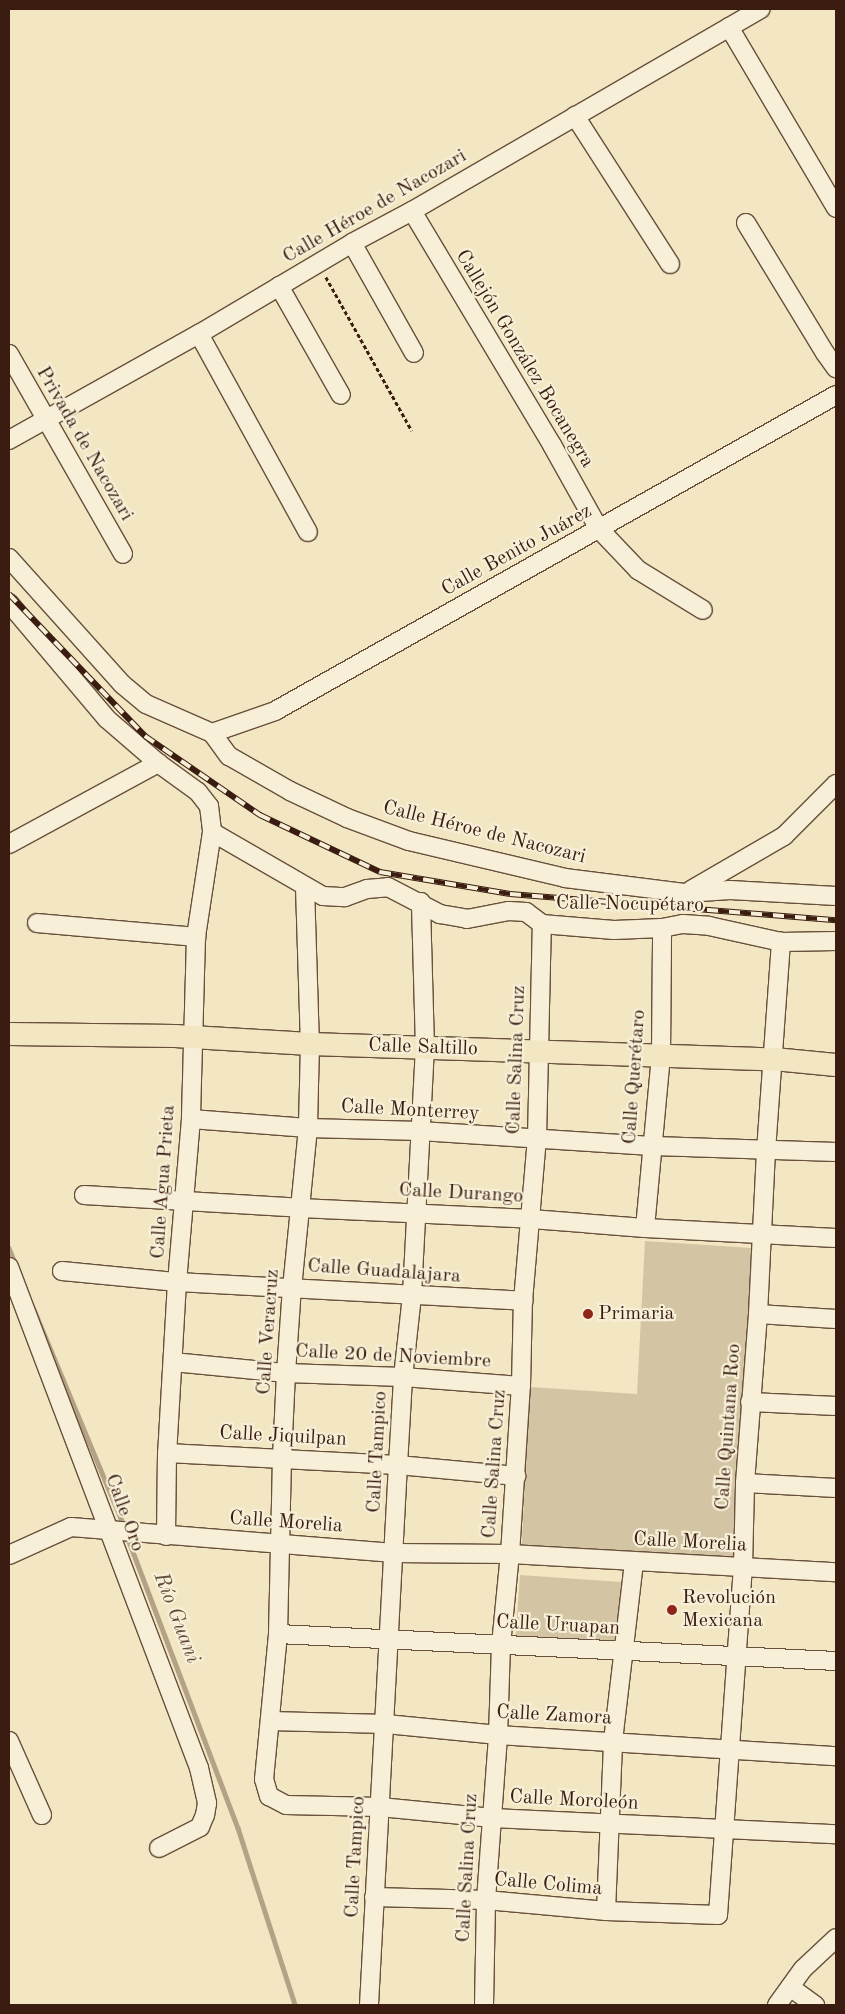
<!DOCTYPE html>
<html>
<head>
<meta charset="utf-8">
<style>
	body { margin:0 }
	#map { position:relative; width:845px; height:2014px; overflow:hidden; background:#f2e7c2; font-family:"Old Standard TT",serif }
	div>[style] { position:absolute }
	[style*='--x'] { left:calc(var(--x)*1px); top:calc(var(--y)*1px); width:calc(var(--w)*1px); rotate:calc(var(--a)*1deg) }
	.green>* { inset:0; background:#d3c5a4; transform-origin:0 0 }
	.stream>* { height:4.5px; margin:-2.25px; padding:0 2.25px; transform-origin:2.25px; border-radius:2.25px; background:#b3a285 }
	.path>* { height:2.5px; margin-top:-1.25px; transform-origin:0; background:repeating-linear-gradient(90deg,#3a1d10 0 4px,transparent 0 6.5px) }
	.roads { filter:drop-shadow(1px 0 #68503c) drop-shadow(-1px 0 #68503c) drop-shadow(0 1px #68503c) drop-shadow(0 -1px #68503c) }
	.minor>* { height:18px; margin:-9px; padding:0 9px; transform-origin:9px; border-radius:9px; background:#f7efd7 }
	.major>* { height:22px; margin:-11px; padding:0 11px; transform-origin:11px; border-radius:11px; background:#f2e7c2 }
	.rail>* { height:5.5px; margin-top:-2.75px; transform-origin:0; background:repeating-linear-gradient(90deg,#f7efd7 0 11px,#3a1d10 0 22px); box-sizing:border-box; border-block:1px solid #3a1d10 }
	.dots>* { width:14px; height:14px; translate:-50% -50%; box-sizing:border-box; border:2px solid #f7efd7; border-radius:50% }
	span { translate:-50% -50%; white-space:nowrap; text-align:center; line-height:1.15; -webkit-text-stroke:4.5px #f7efd7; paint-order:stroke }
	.street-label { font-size:20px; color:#3a1d10 }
	.poi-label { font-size:20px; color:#3a1d10 }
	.left { translate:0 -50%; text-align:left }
	.water-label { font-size:21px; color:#644c39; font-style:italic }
	.frame { position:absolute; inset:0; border:10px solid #3a1d10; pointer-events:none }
</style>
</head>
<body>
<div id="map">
	<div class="green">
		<div style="clip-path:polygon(645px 1241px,752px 1248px,735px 1570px,521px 1557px,530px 1387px,637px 1394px)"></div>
		<div style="left:520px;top:1575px;width:105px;height:69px;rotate:4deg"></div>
	</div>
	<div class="stream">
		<div style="--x:9;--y:1248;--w:18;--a:68"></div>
		<div style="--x:33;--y:1307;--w:237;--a:67.4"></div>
		<div style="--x:127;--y:1536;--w:312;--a:69.2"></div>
		<div style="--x:238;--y:1828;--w:186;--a:72.1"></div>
	</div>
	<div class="path">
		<div style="--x:326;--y:277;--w:176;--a:60.8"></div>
	</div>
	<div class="roads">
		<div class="minor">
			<div style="--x:729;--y:27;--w:210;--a:59.4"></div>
			<div style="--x:575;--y:116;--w:176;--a:57.3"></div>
			<div style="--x:412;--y:211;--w:273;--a:59.1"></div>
			<div style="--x:552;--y:445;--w:96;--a:60.8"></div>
			<div style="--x:599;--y:529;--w:57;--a:46.4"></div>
			<div style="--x:638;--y:570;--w:76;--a:31.6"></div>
			<div style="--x:746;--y:223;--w:152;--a:58.7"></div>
			<div style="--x:825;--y:353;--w:19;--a:54"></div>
			<div style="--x:352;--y:243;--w:126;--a:60.6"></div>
			<div style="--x:279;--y:286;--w:125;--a:60.4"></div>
			<div style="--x:199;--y:334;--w:226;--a:61.2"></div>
			<div style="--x:9;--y:354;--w:230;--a:60.3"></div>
			<div style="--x:9;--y:440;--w:218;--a:-29.2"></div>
			<div style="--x:199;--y:334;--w:178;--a:-30.7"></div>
			<div style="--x:352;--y:243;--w:68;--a:-28.1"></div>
			<div style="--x:412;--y:211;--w:403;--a:-30.1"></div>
			<div style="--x:9;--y:558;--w:169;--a:48.1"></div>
			<div style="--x:122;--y:684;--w:31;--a:40"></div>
			<div style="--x:146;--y:704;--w:72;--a:23.7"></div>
			<div style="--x:212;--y:733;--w:29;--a:54"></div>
			<div style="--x:229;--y:756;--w:70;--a:29.8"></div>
			<div style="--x:290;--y:791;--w:63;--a:25.3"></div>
			<div style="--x:347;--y:818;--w:66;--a:20.4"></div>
			<div style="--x:409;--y:841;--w:160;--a:13.3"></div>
			<div style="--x:565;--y:878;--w:122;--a:7.1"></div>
			<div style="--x:686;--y:893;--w:44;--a:-3.9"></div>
			<div style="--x:730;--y:890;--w:106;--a:3.2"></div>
			<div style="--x:9;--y:603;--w:152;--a:49.8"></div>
			<div style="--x:107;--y:719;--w:67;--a:40.8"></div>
			<div style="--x:158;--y:763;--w:49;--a:35.9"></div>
			<div style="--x:198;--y:792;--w:18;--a:52"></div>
			<div style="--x:209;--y:806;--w:26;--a:83"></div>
			<div style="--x:212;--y:832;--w:106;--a:98.7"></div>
			<div style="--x:196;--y:937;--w:182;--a:91.6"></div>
			<div style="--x:191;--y:1119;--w:164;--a:94.9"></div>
			<div style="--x:177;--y:1282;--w:171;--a:93.3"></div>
			<div style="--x:167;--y:1453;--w:83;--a:90.7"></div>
			<div style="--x:212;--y:733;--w:67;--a:-19.2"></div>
			<div style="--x:275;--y:711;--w:644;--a:-29.39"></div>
			<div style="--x:212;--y:832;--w:128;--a:30"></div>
			<div style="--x:323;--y:896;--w:22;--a:3"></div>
			<div style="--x:345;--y:897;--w:23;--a:-20"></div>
			<div style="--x:367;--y:889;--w:21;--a:-5"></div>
			<div style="--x:388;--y:887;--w:59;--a:27.4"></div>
			<div style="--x:440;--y:914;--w:27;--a:10"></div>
			<div style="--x:467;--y:919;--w:43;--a:-10.8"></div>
			<div style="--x:509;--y:911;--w:17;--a:3"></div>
			<div style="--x:526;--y:912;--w:20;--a:37"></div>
			<div style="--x:542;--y:924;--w:72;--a:4.8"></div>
			<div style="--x:614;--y:930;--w:48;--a:-2.4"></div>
			<div style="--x:662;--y:928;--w:21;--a:-11"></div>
			<div style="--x:683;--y:924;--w:26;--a:4"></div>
			<div style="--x:709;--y:926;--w:74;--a:12.5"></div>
			<div style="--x:781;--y:942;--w:55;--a:-1"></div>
			<div style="--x:9;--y:844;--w:170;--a:-28.5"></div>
			<div style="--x:305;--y:887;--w:157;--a:88.2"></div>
			<div style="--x:310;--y:1044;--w:84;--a:91.4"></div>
			<div style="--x:308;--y:1128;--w:160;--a:95.7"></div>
			<div style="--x:292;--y:1287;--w:86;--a:94"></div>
			<div style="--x:286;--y:1373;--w:85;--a:92.7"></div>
			<div style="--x:282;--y:1458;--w:176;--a:91.3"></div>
			<div style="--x:278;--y:1634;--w:146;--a:95.5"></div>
			<div style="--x:264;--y:1779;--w:18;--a:74"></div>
			<div style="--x:269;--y:1796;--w:19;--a:28"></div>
			<div style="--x:286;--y:1805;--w:94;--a:1.2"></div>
			<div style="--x:380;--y:1807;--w:113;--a:5.6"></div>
			<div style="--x:492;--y:1818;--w:344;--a:2.7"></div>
			<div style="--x:691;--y:890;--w:108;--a:-30.1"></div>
			<div style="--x:784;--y:836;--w:74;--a:-45"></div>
			<div style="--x:37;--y:923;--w:160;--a:5"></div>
			<div style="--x:191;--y:1119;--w:117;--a:4.4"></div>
			<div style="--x:308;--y:1128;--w:112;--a:1.5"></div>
			<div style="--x:420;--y:1131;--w:232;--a:3.7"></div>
			<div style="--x:652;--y:1146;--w:184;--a:1.9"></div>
			<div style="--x:84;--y:1195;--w:216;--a:3.4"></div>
			<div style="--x:300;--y:1208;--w:231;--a:2.7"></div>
			<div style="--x:531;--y:1219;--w:114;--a:4.5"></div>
			<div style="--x:645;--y:1228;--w:191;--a:3"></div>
			<div style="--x:645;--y:1228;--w:174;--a:-84.7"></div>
			<div style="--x:661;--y:1055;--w:127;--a:-89.5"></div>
			<div style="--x:9;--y:1267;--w:536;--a:69.23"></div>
			<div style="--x:199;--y:1768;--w:36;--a:77"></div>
			<div style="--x:207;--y:1803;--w:12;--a:99"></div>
			<div style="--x:205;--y:1815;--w:13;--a:113"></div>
			<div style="--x:200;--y:1827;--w:46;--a:152.9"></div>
			<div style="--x:62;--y:1271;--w:116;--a:5.5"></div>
			<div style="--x:177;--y:1282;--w:347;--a:3.1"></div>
			<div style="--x:758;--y:1314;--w:78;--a:3.7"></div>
			<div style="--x:173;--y:1362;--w:114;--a:5.6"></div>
			<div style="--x:286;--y:1373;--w:117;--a:2"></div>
			<div style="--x:403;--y:1377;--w:118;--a:4.4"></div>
			<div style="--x:750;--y:1402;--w:86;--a:2.7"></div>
			<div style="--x:167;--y:1453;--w:231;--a:3"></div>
			<div style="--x:398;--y:1465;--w:119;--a:5.3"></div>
			<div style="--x:745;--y:1483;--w:91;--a:3.1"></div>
			<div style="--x:9;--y:1555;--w:68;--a:-24.3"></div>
			<div style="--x:71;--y:1527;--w:324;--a:4.6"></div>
			<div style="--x:394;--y:1553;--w:116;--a:0.5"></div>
			<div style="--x:510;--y:1554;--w:326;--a:3.2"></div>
			<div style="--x:278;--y:1634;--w:559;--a:2.77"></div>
			<div style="--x:270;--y:1721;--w:116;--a:1.5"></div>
			<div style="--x:386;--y:1724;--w:113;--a:5.6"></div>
			<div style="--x:498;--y:1735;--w:339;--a:3.6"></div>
			<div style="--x:9;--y:1741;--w:81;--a:66"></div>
			<div style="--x:374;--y:1897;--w:112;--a:1.5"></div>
			<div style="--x:486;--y:1900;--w:121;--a:5.2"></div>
			<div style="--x:606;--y:1911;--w:112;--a:2"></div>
			<div style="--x:718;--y:1915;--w:349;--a:-85.9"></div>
			<div style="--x:743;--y:1567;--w:84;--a:-88.6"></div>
			<div style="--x:745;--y:1483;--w:169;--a:-85.6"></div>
			<div style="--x:758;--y:1314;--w:163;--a:-87.2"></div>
			<div style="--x:766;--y:1151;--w:210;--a:-85.9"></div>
			<div style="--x:606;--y:1911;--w:170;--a:-87.6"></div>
			<div style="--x:613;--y:1741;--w:180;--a:-83.3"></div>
			<div style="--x:790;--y:1987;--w:31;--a:36"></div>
			<div style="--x:369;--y:2005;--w:541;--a:-86.93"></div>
			<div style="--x:398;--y:1465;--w:88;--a:-86.7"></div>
			<div style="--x:403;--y:1377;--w:82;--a:-83.7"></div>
			<div style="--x:412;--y:1295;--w:247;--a:-87"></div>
			<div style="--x:425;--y:1048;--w:146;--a:-91.6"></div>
			<div style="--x:484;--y:2005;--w:105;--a:-88.9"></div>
			<div style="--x:486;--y:1900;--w:165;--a:-85.8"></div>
			<div style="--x:498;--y:1735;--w:90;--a:-88.1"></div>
			<div style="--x:501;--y:1645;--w:91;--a:-84.4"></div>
			<div style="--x:510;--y:1554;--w:168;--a:-86.3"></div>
			<div style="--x:521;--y:1386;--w:85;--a:-88.7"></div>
			<div style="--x:523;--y:1301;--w:163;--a:-85.1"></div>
			<div style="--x:537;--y:1139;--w:215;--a:-88.7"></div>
			<div style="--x:777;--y:2005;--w:44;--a:-54.2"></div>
			<div style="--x:803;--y:1969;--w:45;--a:-43.2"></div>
		</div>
		<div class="major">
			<div style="--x:9;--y:1034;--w:166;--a:0.7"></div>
			<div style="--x:175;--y:1036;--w:135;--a:3.4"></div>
			<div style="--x:310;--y:1044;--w:464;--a:1.9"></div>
			<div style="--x:774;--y:1059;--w:62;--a:5.5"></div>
		</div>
	</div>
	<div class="rail">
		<div style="--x:9;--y:594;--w:197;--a:46.2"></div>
		<div style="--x:145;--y:736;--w:140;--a:34.5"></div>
		<div style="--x:260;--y:815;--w:133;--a:25.4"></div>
		<div style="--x:380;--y:872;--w:132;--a:9.6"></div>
		<div style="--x:510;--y:894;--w:327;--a:4.6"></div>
	</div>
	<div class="dots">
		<div style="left:588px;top:1314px;background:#8f2418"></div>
		<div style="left:672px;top:1610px;background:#8f2418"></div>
	</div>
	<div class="street-label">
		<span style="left:375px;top:207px;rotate:-30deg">Calle Héroe de Nacozari</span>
		<span style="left:524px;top:359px;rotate:59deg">Callejón González Bocanegra</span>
		<span style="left:84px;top:444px;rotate:60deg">Privada de Nacozari</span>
		<span style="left:517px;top:551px;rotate:-29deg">Calle Benito Juárez</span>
		<span style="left:484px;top:833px;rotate:14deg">Calle Héroe de Nacozari</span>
		<span style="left:630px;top:905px;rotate:1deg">Calle Nocupétaro</span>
		<span style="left:423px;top:1048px;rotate:2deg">Calle Saltillo</span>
		<span style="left:517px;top:1060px;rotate:-88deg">Calle Salina Cruz</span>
		<span style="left:635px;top:1077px;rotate:-86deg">Calle Querétaro</span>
		<span style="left:410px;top:1111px;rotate:3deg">Calle Monterrey</span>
		<span style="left:164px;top:1182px;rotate:-86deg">Calle Agua Prieta</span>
		<span style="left:461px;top:1194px;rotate:3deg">Calle Durango</span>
		<span style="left:384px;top:1272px;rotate:4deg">Calle Guadalajara</span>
		<span style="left:269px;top:1332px;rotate:-86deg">Calle Veracruz</span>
		<span style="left:393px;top:1357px;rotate:3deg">Calle 20 de Noviembre</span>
		<span style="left:729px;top:1427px;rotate:-86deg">Calle Quintana Roo</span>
		<span style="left:283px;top:1437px;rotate:3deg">Calle Jiquilpan</span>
		<span style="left:378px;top:1452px;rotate:-87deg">Calle Tampico</span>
		<span style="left:495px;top:1464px;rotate:-86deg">Calle Salina Cruz</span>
		<span style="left:124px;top:1513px;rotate:70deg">Calle Oro</span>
		<span style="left:286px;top:1523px;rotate:4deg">Calle Morelia</span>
		<span style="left:690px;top:1543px;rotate:3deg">Calle Morelia</span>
		<span style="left:558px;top:1626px;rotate:3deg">Calle Uruapan</span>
		<span style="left:554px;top:1716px;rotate:3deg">Calle Zamora</span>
		<span style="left:574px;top:1801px;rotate:3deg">Calle Moroleón</span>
		<span style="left:356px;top:1857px;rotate:-87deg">Calle Tampico</span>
		<span style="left:468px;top:1868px;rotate:-87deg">Calle Salina Cruz</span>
		<span style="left:548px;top:1885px;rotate:5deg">Calle Colima</span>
	</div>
	<div class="poi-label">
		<span class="left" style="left:598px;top:1314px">Primaria</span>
		<span class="left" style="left:682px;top:1610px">Revolución<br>Mexicana</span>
	</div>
	<div class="water-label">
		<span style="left:176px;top:1618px;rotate:69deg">Río Guani</span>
	</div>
	<div class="frame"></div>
</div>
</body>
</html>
